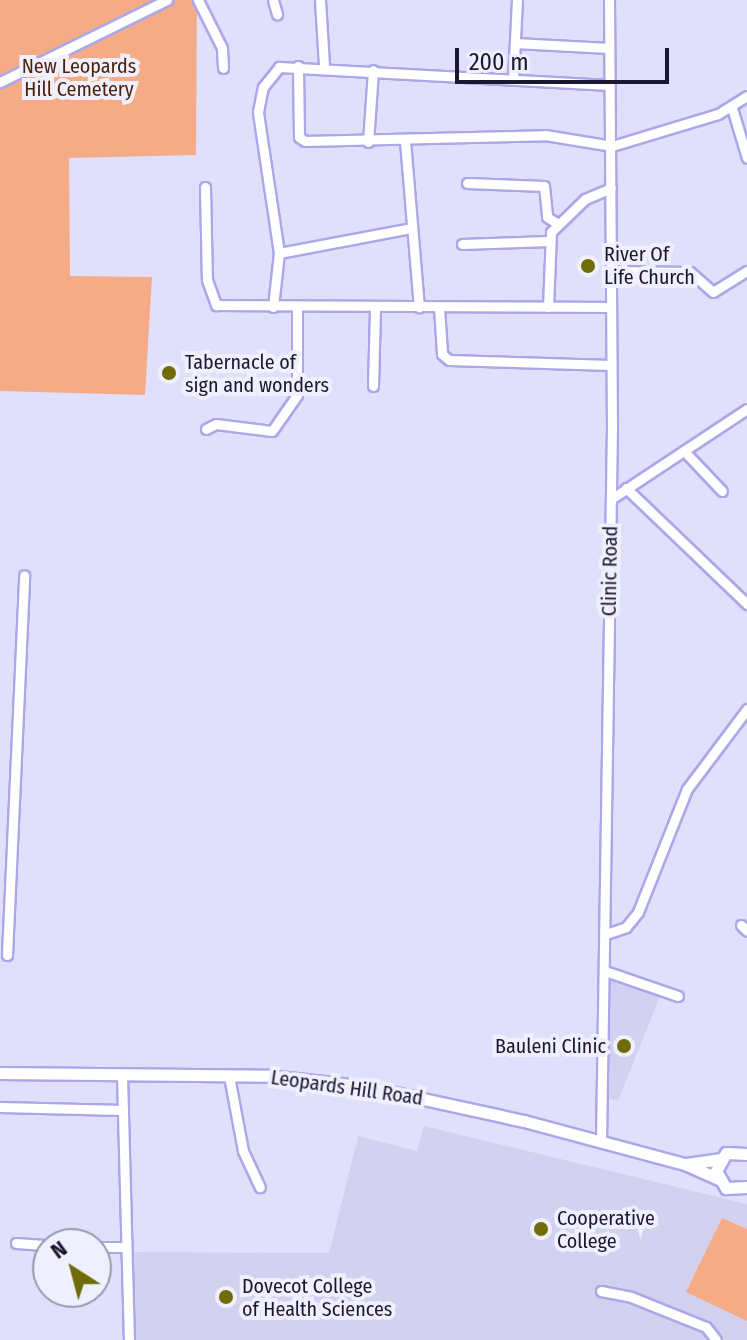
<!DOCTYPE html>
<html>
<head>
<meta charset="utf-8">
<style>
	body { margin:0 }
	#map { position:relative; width:747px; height:1340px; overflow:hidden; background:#e1e0fc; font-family:"Fira Sans Condensed",sans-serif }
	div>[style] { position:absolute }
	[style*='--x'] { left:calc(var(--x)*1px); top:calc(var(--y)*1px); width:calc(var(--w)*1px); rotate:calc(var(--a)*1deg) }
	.built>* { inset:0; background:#d3d1f0 }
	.green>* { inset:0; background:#f5ab86 }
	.roads { filter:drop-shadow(2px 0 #aba7e8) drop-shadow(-2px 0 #aba7e8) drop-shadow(0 2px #aba7e8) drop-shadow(0 -2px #aba7e8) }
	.minor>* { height:9px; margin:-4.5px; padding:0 4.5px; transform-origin:4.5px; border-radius:4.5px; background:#fff }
	.major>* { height:11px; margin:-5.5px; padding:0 5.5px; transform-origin:5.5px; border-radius:5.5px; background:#fff }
	.dots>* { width:22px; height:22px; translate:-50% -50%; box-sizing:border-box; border:4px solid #efeffd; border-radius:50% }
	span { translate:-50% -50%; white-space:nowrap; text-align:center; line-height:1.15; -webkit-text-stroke:8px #efeffd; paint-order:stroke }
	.park-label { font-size:20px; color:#4d220a }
	.poi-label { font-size:20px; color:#1a1730 }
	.left { translate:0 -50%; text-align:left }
	.right { translate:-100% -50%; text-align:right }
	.street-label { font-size:20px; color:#1a1730 }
	.north { position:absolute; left:32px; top:1228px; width:80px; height:80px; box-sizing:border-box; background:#efeffd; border:2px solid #9a99ab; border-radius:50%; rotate:324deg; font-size:22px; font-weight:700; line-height:32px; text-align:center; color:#1a1730 }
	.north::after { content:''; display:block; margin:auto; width:28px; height:36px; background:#706c0a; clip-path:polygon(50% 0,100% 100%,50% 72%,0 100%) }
	.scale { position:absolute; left:455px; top:48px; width:214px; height:36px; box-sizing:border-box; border:4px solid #1a1730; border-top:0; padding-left:10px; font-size:24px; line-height:28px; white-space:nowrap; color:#1a1730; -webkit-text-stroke:6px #efeffd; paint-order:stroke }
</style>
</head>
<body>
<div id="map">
	<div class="built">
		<div style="clip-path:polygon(607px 979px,661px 994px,618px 1101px,607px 1098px)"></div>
		<div style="clip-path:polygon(424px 1126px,747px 1204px,747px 1340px,133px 1340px,134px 1252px,329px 1253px,358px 1136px,417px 1151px)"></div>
	</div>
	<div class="green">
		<div style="clip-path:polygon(0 0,197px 0,196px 155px,69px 158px,70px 276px,152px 277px,145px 395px,0 391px)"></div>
		<div style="clip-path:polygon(722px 1218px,747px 1229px,747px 1321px,686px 1292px)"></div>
	</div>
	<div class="roads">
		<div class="minor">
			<div style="--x:198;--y:0;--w:54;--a:63.4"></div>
			<div style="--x:222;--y:48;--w:20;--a:87"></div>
			<div style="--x:273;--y:0;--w:15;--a:74"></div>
			<div style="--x:320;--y:0;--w:66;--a:86.5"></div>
			<div style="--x:515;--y:43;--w:94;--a:3"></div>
			<div style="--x:298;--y:66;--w:71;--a:89.2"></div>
			<div style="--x:299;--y:137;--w:7;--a:34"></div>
			<div style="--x:305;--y:141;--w:240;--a:-1.4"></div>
			<div style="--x:545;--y:135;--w:68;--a:9.3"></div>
			<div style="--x:612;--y:146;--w:111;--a:-16.8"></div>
			<div style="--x:718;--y:114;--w:34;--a:-32"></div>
			<div style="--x:513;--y:79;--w:79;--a:-87.1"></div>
			<div style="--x:0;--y:82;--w:186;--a:-26.2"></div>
			<div style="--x:732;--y:108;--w:52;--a:73.3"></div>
			<div style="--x:405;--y:141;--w:167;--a:85.2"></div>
			<div style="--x:368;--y:142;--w:72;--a:-86"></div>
			<div style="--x:467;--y:183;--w:77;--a:2.2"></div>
			<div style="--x:544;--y:186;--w:31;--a:84"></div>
			<div style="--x:547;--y:217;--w:13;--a:32"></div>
			<div style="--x:205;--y:187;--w:93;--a:88.8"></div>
			<div style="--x:207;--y:280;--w:27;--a:70"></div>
			<div style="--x:216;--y:305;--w:394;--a:0.3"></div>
			<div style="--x:462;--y:244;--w:87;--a:-2"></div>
			<div style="--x:279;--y:253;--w:134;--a:-10.7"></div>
			<div style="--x:610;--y:271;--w:80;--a:0.7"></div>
			<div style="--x:690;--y:272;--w:30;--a:41"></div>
			<div style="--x:713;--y:292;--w:40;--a:-32"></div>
			<div style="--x:273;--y:307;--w:54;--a:-83.7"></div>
			<div style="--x:279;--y:253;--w:143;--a:-98.5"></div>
			<div style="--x:258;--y:112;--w:25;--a:-79"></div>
			<div style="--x:263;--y:87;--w:26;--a:-51"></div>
			<div style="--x:279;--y:67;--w:331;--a:3.1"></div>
			<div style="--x:439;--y:307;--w:47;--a:86.3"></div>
			<div style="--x:442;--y:354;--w:9;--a:41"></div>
			<div style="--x:449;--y:360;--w:162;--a:1.8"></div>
			<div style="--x:548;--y:307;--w:75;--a:-87.7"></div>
			<div style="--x:551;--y:232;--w:47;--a:-44.1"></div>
			<div style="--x:585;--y:199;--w:28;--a:-23"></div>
			<div style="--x:373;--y:386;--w:79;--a:-88.5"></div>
			<div style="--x:206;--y:429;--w:11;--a:-27"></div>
			<div style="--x:216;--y:424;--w:56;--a:7.1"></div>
			<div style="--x:272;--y:431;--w:44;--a:-55.2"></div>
			<div style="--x:297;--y:395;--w:88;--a:-90"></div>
			<div style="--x:684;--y:451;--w:55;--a:46.5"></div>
			<div style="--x:626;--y:488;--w:168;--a:43.8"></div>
			<div style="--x:611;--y:499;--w:163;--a:-33.5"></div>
			<div style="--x:741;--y:925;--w:8;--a:45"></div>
			<div style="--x:606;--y:934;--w:21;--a:-19"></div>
			<div style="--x:626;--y:927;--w:19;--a:-51"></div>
			<div style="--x:638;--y:912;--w:132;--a:-68.3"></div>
			<div style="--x:687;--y:789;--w:100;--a:-53.1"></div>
			<div style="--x:7;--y:955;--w:380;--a:-87.4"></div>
			<div style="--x:605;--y:971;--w:77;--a:18.9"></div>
			<div style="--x:122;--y:1075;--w:265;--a:88.5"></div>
			<div style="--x:229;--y:1076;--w:76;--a:79.4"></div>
			<div style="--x:243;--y:1151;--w:40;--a:65"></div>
			<div style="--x:0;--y:1107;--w:123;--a:1.4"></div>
			<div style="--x:601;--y:1142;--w:714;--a:-89.12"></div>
			<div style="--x:612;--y:428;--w:428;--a:-90.4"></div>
			<div style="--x:16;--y:1243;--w:32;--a:4"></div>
			<div style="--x:96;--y:1247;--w:27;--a:0"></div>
			<div style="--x:601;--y:1291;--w:31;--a:11"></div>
			<div style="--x:631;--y:1297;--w:81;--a:21.8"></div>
			<div style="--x:706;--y:1327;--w:16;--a:52"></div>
		</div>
		<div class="major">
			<div style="--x:0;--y:1073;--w:270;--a:0.6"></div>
			<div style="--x:270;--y:1076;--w:99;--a:6.4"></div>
			<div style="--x:368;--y:1087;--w:160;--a:12.3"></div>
			<div style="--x:524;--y:1121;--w:167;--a:15"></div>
			<div style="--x:685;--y:1164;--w:36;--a:24"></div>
			<div style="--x:747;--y:1154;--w:21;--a:-177"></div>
			<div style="--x:726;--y:1153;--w:21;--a:119"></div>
			<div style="--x:716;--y:1171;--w:20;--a:60"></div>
			<div style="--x:726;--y:1188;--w:21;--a:-3"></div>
			<div style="--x:686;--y:1164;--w:34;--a:-8"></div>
		</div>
	</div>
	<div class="dots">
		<div style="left:588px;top:266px;background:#706c0a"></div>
		<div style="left:169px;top:373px;background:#706c0a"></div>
		<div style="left:624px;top:1046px;background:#706c0a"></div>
		<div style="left:541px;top:1229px;background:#706c0a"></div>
		<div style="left:226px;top:1297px;background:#706c0a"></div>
	</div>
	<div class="park-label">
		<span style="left:79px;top:78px">New Leopards<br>Hill Cemetery</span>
	</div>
	<div class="poi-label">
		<span class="left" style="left:604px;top:266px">River Of<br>Life Church</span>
		<span class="left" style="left:185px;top:374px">Tabernacle of<br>sign and wonders</span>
		<span class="right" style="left:606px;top:1046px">Bauleni Clinic</span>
		<span class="left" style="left:557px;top:1230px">Cooperative<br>College</span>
		<span class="left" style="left:242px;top:1298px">Dovecot College<br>of Health Sciences</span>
	</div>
	<div class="street-label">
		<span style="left:610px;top:571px;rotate:-89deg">Clinic Road</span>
		<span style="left:347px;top:1088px;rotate:8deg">Leopards Hill Road</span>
	</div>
	<div class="north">N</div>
	<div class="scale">200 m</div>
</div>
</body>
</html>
